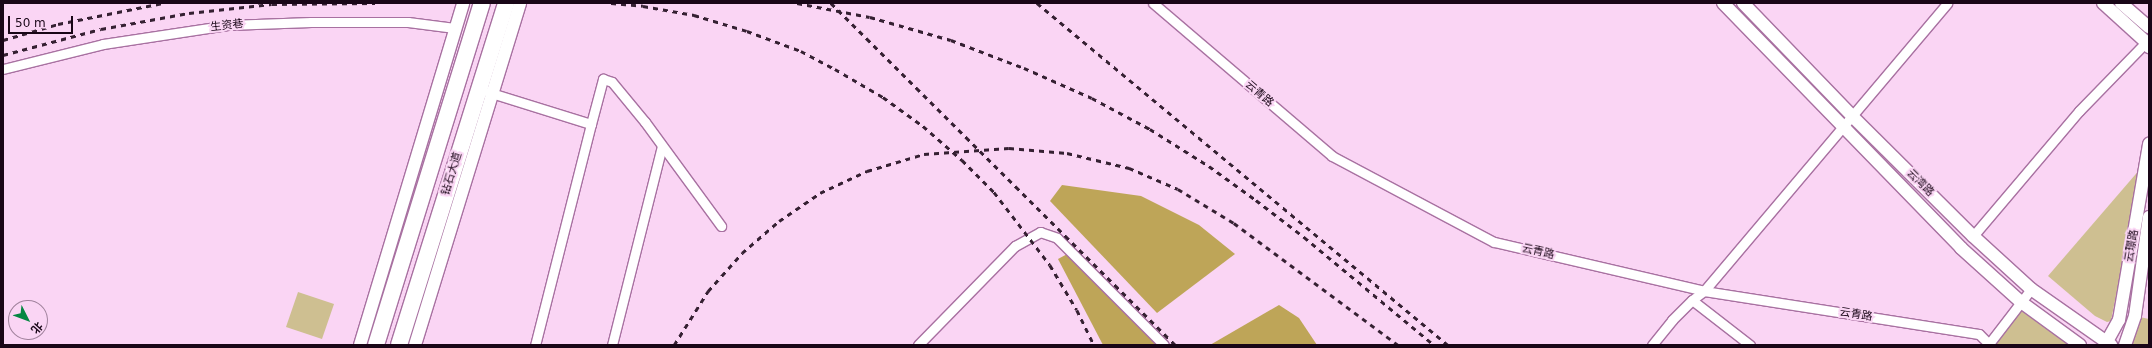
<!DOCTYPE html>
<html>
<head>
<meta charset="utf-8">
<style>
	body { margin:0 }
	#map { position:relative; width:2152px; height:348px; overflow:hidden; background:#fad5f4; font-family:"DejaVu Sans","Noto Sans SC",sans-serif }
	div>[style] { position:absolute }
	.green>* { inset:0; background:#cebf91 }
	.forest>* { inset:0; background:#bea558 }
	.roads { filter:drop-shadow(1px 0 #a871a1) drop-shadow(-1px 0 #a871a1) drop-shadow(0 1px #a871a1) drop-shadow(0 -1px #a871a1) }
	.street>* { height:9px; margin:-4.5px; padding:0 4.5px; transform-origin:4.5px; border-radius:4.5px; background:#fff }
	.secondary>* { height:12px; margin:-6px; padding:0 6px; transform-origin:6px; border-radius:6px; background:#fff }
	.highway>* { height:16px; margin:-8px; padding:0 8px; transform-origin:8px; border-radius:8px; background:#fff }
	.rail>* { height:2.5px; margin-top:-1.25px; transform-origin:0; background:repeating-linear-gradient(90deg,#352032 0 5px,transparent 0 10px) }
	span { translate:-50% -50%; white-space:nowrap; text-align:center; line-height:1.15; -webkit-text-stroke:4px #fad5f4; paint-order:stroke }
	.street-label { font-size:11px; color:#190617 }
	.frame { position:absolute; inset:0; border:4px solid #190617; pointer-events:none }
	.north { position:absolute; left:8px; top:300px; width:40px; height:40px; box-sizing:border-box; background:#fad5f4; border:1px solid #a0829c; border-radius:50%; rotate:132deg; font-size:11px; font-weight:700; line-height:16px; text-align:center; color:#190617 }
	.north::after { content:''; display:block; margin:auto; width:14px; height:18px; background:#048742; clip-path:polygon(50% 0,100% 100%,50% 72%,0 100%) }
	.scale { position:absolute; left:8px; top:16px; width:65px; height:18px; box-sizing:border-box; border:2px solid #190617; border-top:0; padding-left:5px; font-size:12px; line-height:14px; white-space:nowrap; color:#190617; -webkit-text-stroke:3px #fad5f4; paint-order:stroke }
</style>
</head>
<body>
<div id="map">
	<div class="green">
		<div style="clip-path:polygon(2141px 168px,2111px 321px,2107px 322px,2095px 316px,2048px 276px)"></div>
		<div style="clip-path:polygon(298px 292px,334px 304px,322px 339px,286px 327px)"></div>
		<div style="clip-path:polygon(2021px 307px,2069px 345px,1995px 345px,1993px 343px)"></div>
		<div style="clip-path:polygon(2135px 316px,2149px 319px,2149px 345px,2125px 345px)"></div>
	</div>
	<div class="forest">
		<div style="clip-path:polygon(1062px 185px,1141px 196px,1199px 225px,1235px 254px,1157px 313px,1050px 201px)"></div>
		<div style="clip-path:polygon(1071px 252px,1160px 345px,1103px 345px,1058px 259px)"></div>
		<div style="clip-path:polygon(1279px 305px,1299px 318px,1317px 345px,1210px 345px)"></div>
	</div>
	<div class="roads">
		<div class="street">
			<div style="left:1153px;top:3px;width:235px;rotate:40.5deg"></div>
			<div style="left:1332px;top:156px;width:183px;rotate:28deg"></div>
			<div style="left:1494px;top:242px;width:216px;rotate:13.1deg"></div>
			<div style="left:1704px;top:291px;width:278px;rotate:8.9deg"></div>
			<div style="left:1979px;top:334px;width:16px;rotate:45deg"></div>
			<div style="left:3px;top:69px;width:103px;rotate:-14deg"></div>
			<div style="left:103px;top:44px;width:126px;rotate:-8.6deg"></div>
			<div style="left:228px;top:25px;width:83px;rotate:-2.1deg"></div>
			<div style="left:311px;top:22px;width:97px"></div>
			<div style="left:408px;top:22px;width:47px;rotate:7.3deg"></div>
			<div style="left:488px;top:92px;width:108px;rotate:17.3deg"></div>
			<div style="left:591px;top:124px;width:228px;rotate:104.2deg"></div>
			<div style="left:591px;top:124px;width:47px;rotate:-75.1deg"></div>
			<div style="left:603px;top:79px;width:9px;rotate:18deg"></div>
			<div style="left:612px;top:82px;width:52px;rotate:50.5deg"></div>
			<div style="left:645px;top:122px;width:129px;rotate:53.8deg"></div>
			<div style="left:1973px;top:236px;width:164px;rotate:-49.7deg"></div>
			<div style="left:2079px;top:111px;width:100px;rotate:-45.8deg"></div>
			<div style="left:612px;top:345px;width:205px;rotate:-75.9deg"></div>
			<div style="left:918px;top:345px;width:139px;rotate:-45.6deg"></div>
			<div style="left:1015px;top:246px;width:29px;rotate:-29deg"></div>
			<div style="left:1040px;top:232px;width:18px;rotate:19deg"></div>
			<div style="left:1057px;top:238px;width:151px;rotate:45deg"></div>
			<div style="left:1652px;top:345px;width:32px;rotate:-51deg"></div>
			<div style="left:1672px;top:320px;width:28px;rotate:-45deg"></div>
			<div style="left:1750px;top:345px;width:73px;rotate:-142.2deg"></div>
			<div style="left:1692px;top:300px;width:15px;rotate:-37deg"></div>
			<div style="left:1704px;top:291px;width:377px;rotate:-49.8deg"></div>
			<div style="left:1988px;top:345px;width:71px;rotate:-52.5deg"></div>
		</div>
		<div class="secondary">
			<div style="left:1723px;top:3px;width:342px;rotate:45.8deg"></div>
			<div style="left:1961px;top:248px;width:81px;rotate:42deg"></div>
			<div style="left:2021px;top:302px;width:73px;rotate:36.1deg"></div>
			<div style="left:1743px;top:3px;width:157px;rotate:46deg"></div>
			<div style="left:1852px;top:116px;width:170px;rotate:44.8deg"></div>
			<div style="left:1973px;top:236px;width:79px;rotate:42.4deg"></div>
			<div style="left:2031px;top:289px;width:98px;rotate:35deg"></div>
			<div style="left:2103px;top:3px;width:58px;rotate:42.2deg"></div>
			<div style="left:2146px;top:42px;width:6px;rotate:59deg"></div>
			<div style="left:2121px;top:3px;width:37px;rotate:41deg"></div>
			<div style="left:360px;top:345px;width:357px;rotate:-73.2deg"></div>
			<div style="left:415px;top:345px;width:358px;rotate:-72.9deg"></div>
			<div style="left:2105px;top:345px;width:29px;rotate:-61deg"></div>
			<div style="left:2119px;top:320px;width:179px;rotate:-80.3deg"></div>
			<div style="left:2125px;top:345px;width:31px;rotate:-71deg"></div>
			<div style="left:2135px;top:316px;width:100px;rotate:-82deg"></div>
		</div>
		<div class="highway">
			<div style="left:376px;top:345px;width:358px;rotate:-72.8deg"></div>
			<div style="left:399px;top:345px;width:358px;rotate:-72.6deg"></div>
		</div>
	</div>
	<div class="rail">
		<div style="left:611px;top:3px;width:32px;rotate:5deg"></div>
		<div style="left:643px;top:6px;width:52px;rotate:10deg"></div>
		<div style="left:694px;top:15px;width:55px;rotate:16.8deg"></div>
		<div style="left:747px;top:31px;width:58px;rotate:20.3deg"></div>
		<div style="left:801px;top:51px;width:38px;rotate:28deg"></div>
		<div style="left:835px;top:69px;width:56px;rotate:30.3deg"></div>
		<div style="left:883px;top:97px;width:49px;rotate:35.9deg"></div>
		<div style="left:923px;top:126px;width:52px;rotate:41.1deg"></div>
		<div style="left:962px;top:160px;width:45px;rotate:45deg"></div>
		<div style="left:994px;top:192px;width:92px;rotate:52.5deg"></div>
		<div style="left:1050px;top:265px;width:52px;rotate:59deg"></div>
		<div style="left:1077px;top:310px;width:39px;rotate:64deg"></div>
		<div style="left:797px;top:3px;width:74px;rotate:10.9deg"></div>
		<div style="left:870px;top:17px;width:84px;rotate:15.9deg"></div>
		<div style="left:951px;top:40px;width:78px;rotate:21deg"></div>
		<div style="left:1024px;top:68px;width:74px;rotate:23.8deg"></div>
		<div style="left:1092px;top:98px;width:66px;rotate:28.1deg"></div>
		<div style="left:1150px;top:129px;width:70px;rotate:32.1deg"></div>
		<div style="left:1209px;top:166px;width:58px;rotate:35.9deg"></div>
		<div style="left:1256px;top:200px;width:61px;rotate:37.6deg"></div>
		<div style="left:1304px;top:237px;width:169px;rotate:39.7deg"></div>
		<div style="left:831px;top:3px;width:485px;rotate:44.8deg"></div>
		<div style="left:1037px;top:3px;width:535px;rotate:39.76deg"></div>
		<div style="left:3px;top:40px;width:57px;rotate:-16.2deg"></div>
		<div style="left:58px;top:24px;width:107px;rotate:-11.3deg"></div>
		<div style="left:3px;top:55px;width:101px;rotate:-14.9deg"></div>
		<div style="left:101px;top:29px;width:89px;rotate:-10.3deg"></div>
		<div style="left:189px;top:13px;width:83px;rotate:-6.2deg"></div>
		<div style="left:272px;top:4px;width:103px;rotate:-0.6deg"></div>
		<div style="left:674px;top:345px;width:64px;rotate:-57.8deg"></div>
		<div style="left:708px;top:291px;width:51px;rotate:-48.2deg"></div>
		<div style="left:742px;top:253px;width:49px;rotate:-40.9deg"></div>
		<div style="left:779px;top:221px;width:50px;rotate:-34.3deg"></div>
		<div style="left:820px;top:193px;width:52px;rotate:-25.1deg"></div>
		<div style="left:867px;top:171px;width:59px;rotate:-16.6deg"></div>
		<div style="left:924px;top:154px;width:85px;rotate:-4deg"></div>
		<div style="left:1009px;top:148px;width:58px;rotate:4.9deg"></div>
		<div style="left:1067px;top:153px;width:64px;rotate:13.6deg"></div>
		<div style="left:1129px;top:168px;width:53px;rotate:23.2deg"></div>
		<div style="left:1178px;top:189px;width:66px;rotate:31.3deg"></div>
		<div style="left:1234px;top:223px;width:204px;rotate:36.6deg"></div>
	</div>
	<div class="street-label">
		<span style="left:227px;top:26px;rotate:-6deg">生资巷</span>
		<span style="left:1259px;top:94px;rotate:41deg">云青路</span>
		<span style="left:452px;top:174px;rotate:-73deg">钻石大道</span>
		<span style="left:1920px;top:183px;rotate:45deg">云湾路</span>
		<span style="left:2132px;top:246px;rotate:-80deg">云璟路</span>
		<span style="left:1538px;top:252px;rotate:13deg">云青路</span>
		<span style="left:1856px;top:315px;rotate:9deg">云青路</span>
	</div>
	<div class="frame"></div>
	<div class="north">北</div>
	<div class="scale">50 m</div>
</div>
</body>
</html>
